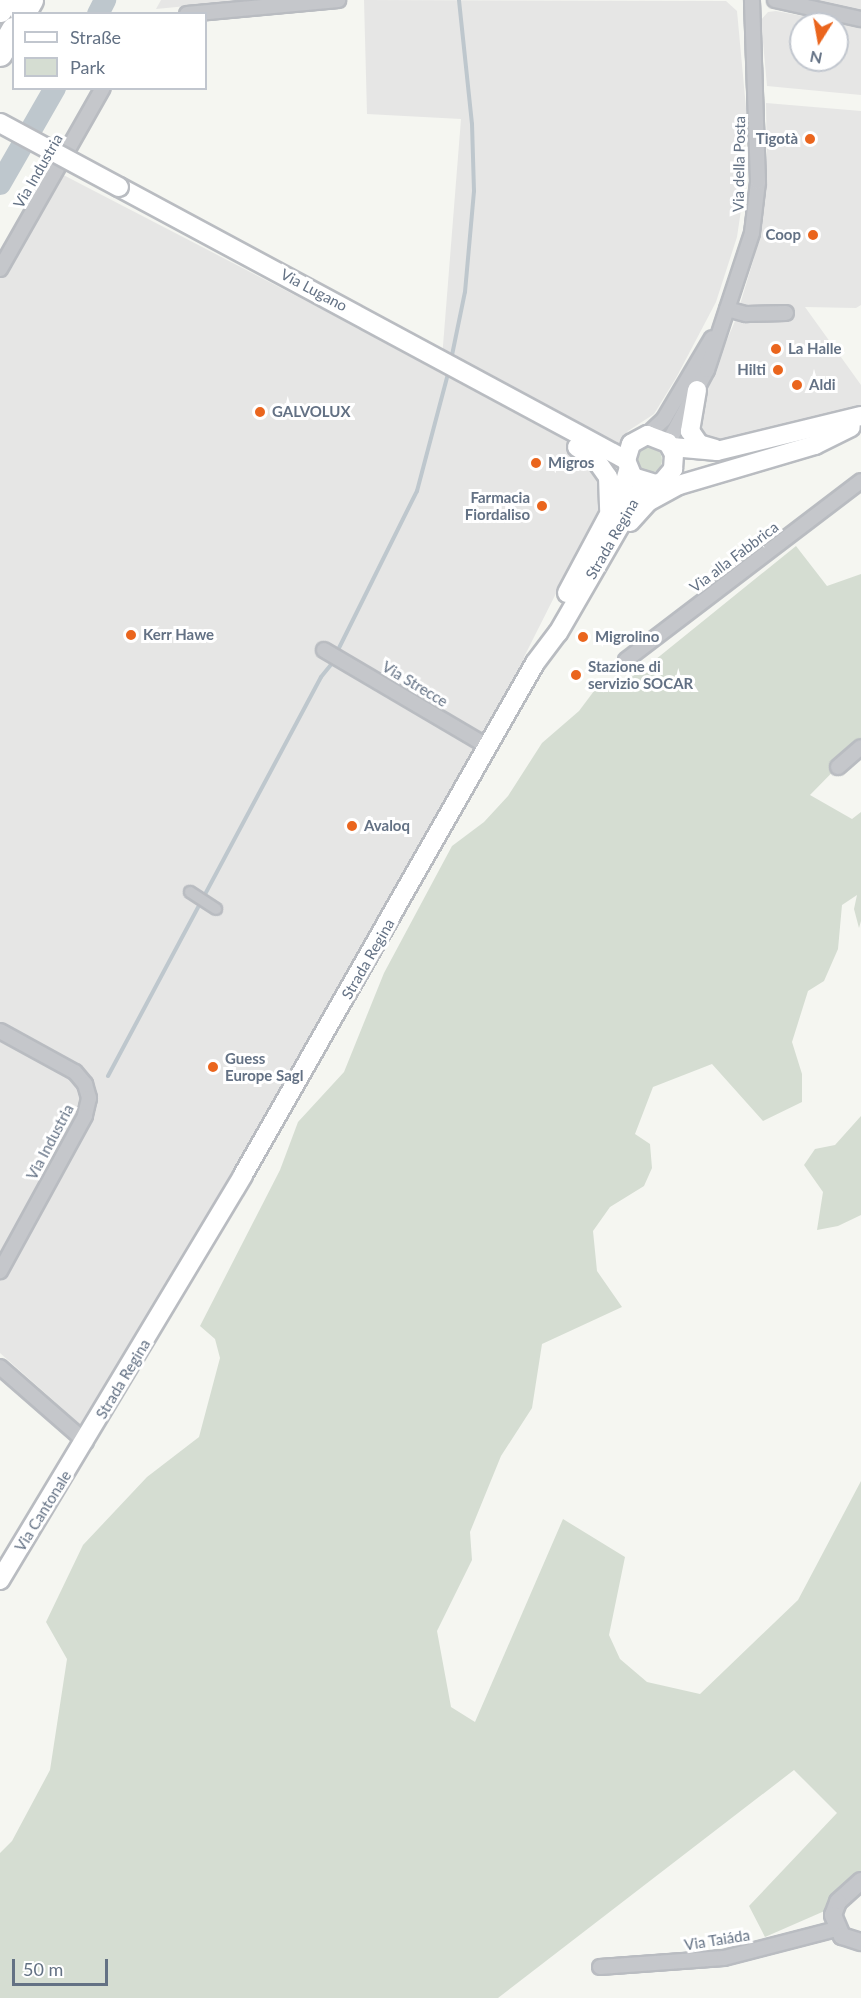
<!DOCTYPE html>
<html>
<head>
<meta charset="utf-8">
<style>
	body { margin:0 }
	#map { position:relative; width:861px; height:1998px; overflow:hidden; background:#f5f6f1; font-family:Lato,sans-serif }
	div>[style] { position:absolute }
	.built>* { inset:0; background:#e6e6e5 }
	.green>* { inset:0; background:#d5ddd2 }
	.round { border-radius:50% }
	.stream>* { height:4px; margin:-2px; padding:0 2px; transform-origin:2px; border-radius:2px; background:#bec7cd }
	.river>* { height:22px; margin:-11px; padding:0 11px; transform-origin:11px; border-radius:11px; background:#bec7cd }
	.roads { filter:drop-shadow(2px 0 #b9bcc1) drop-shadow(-2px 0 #b9bcc1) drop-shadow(0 2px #b9bcc1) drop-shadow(0 -2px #b9bcc1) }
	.pedestrian>* { height:10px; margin:-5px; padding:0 5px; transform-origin:5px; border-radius:5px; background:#c5c7cb }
	.minor>* { height:14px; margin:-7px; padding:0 7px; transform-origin:7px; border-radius:7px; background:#c5c7cb }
	.tertiary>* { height:16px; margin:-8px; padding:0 8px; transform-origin:8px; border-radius:8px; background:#c5c7cb }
	.secondary>* { height:18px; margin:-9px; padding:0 9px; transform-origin:9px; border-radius:9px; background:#fff }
	.motorway>* { height:24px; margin:-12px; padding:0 12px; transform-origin:12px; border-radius:12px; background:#fff }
	.bridges { filter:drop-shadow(2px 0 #b9bcc1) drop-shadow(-2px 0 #b9bcc1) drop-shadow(0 2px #b9bcc1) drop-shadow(0 -2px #b9bcc1) }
	.secondary-bridge>* { height:18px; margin:-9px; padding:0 9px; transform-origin:9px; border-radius:9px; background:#fff }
	.dots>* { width:16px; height:16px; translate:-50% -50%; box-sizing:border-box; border:3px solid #fff; border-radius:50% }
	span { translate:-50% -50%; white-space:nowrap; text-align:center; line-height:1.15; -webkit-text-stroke:6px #fff; paint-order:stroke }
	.poi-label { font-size:15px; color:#637184; font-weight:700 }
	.right { translate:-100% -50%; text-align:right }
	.left { translate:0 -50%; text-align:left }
	.street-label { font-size:15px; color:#637184 }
	.legend { position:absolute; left:12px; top:12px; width:195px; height:78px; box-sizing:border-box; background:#fff; border:2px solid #c1c6ce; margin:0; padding:8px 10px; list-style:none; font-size:18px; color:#637184 }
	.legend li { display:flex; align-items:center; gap:12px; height:30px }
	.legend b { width:30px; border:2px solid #c1c6ce }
	.north { position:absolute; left:789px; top:12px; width:60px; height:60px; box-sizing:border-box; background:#fff; border:2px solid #c1c6ce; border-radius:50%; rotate:191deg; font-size:16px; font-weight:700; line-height:24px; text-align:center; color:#637184 }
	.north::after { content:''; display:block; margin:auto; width:21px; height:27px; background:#ea651d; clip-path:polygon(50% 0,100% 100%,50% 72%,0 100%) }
	.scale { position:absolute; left:12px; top:1959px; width:96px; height:27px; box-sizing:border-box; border:3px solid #637184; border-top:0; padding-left:8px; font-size:18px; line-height:21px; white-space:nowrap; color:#637184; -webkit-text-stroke:4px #fff; paint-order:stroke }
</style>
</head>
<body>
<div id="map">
	<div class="built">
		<div style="clip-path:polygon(161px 0,248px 0,156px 9px)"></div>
		<div style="clip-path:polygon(364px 0,726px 1px,737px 11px,746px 108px,745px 183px,737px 237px,716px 302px,676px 378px,654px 414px,628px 431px,600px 479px,599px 508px,524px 657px,535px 663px,243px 1175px,81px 1425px,0 1353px,0 251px,48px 167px,441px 371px,461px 119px,367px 114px)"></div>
		<div style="clip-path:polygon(798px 0,861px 0,861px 12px)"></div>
		<div style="clip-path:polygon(evenodd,776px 11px,861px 27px,861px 95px,767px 86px,761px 20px,768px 12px,776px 11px,801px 24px,837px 24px,837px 60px,801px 60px,801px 24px)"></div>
		<div style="clip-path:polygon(766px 103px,861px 111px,861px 305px,856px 308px,805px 307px,861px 385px,861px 408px,719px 442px,699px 437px,695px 415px,735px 321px,754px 258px,767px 174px)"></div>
	</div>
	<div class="green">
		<div class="round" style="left:636px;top:447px;width:26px;height:26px"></div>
		<div style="clip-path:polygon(796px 546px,827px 586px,861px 574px,861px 743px,810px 795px,852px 819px,861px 812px,861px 921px,859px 928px,854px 909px,857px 895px,842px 905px,838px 949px,824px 981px,808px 991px,792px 1042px,802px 1074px,802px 1102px,763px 1121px,712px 1064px,653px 1087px,635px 1134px,650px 1144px,652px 1168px,644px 1186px,610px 1207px,593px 1231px,597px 1271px,622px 1307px,542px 1344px,532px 1408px,501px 1456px,470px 1532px,472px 1560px,437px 1631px,451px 1707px,475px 1722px,563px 1519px,625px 1557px,609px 1635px,620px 1659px,647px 1682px,700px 1694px,798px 1600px,861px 1481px,861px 1881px,836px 1906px,765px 1937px,749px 1906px,837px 1813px,794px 1770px,498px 1998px,0 1998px,0 1853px,12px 1841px,50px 1770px,67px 1659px,46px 1622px,83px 1545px,147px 1477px,199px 1437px,220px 1358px,215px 1339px,200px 1326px,280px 1170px,298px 1122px,344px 1072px,384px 973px,452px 846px,484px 822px,508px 796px,542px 743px,579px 711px,594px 691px,624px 682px,645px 668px)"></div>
		<div style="clip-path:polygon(861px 1116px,861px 1215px,838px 1226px,817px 1230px,823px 1192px,804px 1165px,815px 1149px,835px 1145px)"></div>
	</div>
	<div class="stream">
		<div style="left:451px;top:360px;width:69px;rotate:-78.4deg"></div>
		<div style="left:465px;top:292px;width:101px;rotate:-84.9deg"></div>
		<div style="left:474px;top:191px;width:67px;rotate:-91.7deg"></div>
		<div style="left:472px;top:124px;width:125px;rotate:-96deg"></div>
		<div style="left:337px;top:652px;width:180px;rotate:-63.6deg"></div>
		<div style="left:417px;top:491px;width:125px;rotate:-75.2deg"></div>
		<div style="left:108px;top:1076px;width:452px;rotate:-61.9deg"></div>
		<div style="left:321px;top:677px;width:19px;rotate:-51deg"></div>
	</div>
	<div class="river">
		<div style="left:98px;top:14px;width:16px;rotate:-63deg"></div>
		<div style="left:0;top:184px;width:111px;rotate:-60.2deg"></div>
	</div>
	<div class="roads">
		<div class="pedestrian">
			<div style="left:190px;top:892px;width:31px;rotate:33deg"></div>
		</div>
		<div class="minor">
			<div style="left:775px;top:0;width:88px;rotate:12.5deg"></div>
			<div style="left:187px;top:14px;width:152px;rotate:-5.3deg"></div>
			<div style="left:0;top:269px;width:208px;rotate:-60.4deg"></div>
			<div style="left:727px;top:309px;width:20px;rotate:15deg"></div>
			<div style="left:746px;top:314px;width:40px;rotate:-1.4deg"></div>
			<div style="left:647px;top:435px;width:23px;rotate:-43deg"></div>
			<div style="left:664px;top:419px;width:94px;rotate:-59.3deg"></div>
			<div style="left:668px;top:443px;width:83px;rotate:-61.9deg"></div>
			<div style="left:707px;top:370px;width:144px;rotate:-71.8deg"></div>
			<div style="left:752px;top:233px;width:51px;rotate:-83.3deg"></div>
			<div style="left:758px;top:182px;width:182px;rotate:-91.9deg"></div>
			<div style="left:324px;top:650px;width:191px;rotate:30.5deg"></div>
			<div style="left:626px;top:660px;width:295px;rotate:-37.3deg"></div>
			<div style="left:838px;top:767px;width:30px;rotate:-41deg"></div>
			<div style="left:0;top:1031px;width:85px;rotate:28.7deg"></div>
			<div style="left:75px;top:1072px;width:16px;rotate:50deg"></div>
			<div style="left:85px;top:1084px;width:15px;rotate:74deg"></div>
			<div style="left:89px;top:1098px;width:18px;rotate:103deg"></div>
			<div style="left:85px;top:1116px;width:177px;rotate:118.7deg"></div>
			<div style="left:0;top:1367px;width:114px;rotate:41.1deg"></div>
			<div style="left:600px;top:1967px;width:124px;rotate:-4.2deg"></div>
			<div style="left:724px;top:1958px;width:116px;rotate:-14.5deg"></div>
		</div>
		<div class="tertiary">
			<div style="left:861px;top:1881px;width:31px;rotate:138deg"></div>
			<div style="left:838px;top:1902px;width:14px;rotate:111deg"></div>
			<div style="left:833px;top:1915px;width:23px;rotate:67deg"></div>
			<div style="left:842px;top:1936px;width:20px;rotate:18deg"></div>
		</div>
		<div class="secondary">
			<div style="left:119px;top:187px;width:576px;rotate:28.3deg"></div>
			<div style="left:697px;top:390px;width:42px;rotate:99.7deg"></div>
			<div style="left:690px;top:431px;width:16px;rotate:55deg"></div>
			<div style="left:699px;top:444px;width:17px;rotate:17deg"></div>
			<div style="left:577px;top:447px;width:23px;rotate:34deg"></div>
			<div style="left:596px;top:460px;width:21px;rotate:55deg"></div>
			<div style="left:608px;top:477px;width:33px;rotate:88deg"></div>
			<div style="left:672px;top:447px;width:45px;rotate:5.1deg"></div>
			<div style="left:717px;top:451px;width:148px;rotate:-13.7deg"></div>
			<div style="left:630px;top:522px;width:27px;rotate:-48deg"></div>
			<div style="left:648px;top:502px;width:35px;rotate:-29deg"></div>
			<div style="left:679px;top:485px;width:142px;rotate:-16.4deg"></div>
			<div style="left:815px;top:445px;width:40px;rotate:-26.6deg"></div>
			<div style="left:567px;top:593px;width:119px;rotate:-61.9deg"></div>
			<div style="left:623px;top:488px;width:18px;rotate:-74deg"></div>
			<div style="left:0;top:1580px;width:472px;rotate:-59deg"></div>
			<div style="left:243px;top:1175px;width:589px;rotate:-60.3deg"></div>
			<div style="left:535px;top:663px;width:38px;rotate:-53deg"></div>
			<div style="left:558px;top:633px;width:164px;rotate:-60deg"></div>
			<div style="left:640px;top:491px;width:25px;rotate:-23deg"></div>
			<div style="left:663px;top:481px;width:16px;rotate:-50deg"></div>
			<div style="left:673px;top:469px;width:15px;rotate:-86deg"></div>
			<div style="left:674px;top:454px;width:13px;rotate:-119deg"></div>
			<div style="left:668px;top:443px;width:22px;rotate:-159deg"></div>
			<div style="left:647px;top:435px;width:18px;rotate:151deg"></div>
			<div style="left:631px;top:444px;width:17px;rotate:107deg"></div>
			<div style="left:626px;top:460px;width:18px;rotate:68deg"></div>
			<div style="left:633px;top:477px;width:24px;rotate:17deg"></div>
		</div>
		<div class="motorway">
			<div style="left:0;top:10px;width:12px;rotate:-59deg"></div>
			<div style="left:23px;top:14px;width:16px;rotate:-60deg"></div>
			<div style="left:0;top:54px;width:28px;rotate:-60deg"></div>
		</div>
	</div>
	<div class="bridges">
		<div class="secondary-bridge">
			<div style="left:0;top:123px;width:135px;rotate:28.3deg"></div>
		</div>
	</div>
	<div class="dots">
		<div style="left:810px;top:139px;background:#ea651d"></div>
		<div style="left:813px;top:235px;background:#ea651d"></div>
		<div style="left:776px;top:349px;background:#ea651d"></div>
		<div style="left:778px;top:370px;background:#ea651d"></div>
		<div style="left:797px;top:385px;background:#ea651d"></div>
		<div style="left:260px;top:412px;background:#ea651d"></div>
		<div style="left:536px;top:463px;background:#ea651d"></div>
		<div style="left:542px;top:506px;background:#ea651d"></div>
		<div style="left:131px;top:635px;background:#ea651d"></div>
		<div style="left:583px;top:637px;background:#ea651d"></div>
		<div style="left:576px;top:675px;background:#ea651d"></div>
		<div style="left:352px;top:826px;background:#ea651d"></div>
		<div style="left:213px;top:1067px;background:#ea651d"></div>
	</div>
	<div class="poi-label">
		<span class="right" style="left:798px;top:139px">Tigotà</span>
		<span class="right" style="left:801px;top:235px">Coop</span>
		<span class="left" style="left:788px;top:349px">La Halle</span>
		<span class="right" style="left:766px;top:370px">Hilti</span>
		<span class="left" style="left:809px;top:385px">Aldi</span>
		<span class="left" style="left:272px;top:412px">GALVOLUX</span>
		<span class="left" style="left:548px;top:463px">Migros</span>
		<span class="right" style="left:530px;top:506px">Farmacia<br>Fiordaliso</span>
		<span class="left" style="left:143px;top:635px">Kerr Hawe</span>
		<span class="left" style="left:595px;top:637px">Migrolino</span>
		<span class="left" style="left:588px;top:675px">Stazione di<br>servizio SOCAR</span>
		<span class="left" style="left:364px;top:826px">Avaloq</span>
		<span class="left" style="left:225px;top:1067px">Guess<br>Europe Sagl</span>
	</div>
	<div class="street-label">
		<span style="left:739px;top:164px;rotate:-89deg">Via della Posta</span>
		<span style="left:38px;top:171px;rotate:-60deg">Via Industria</span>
		<span style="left:314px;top:290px;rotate:28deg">Via Lugano</span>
		<span style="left:612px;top:539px;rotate:-60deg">Strada Regina</span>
		<span style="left:734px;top:557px;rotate:-37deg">Via alla Fabbrica</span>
		<span style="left:415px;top:684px;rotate:31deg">Via Strecce</span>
		<span style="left:368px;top:959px;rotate:-60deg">Strada Regina</span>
		<span style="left:50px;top:1142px;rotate:-62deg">Via Industria</span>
		<span style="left:123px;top:1379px;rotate:-59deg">Strada Regina</span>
		<span style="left:43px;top:1511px;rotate:-58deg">Via Cantonale</span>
		<span style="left:717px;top:1940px;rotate:-9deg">Via Taiáda</span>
	</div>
	<ul class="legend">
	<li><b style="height:8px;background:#fff"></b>Straße</li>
	<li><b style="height:16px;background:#d5ddd2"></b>Park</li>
	</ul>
	<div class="north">N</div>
	<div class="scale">50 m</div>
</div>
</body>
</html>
